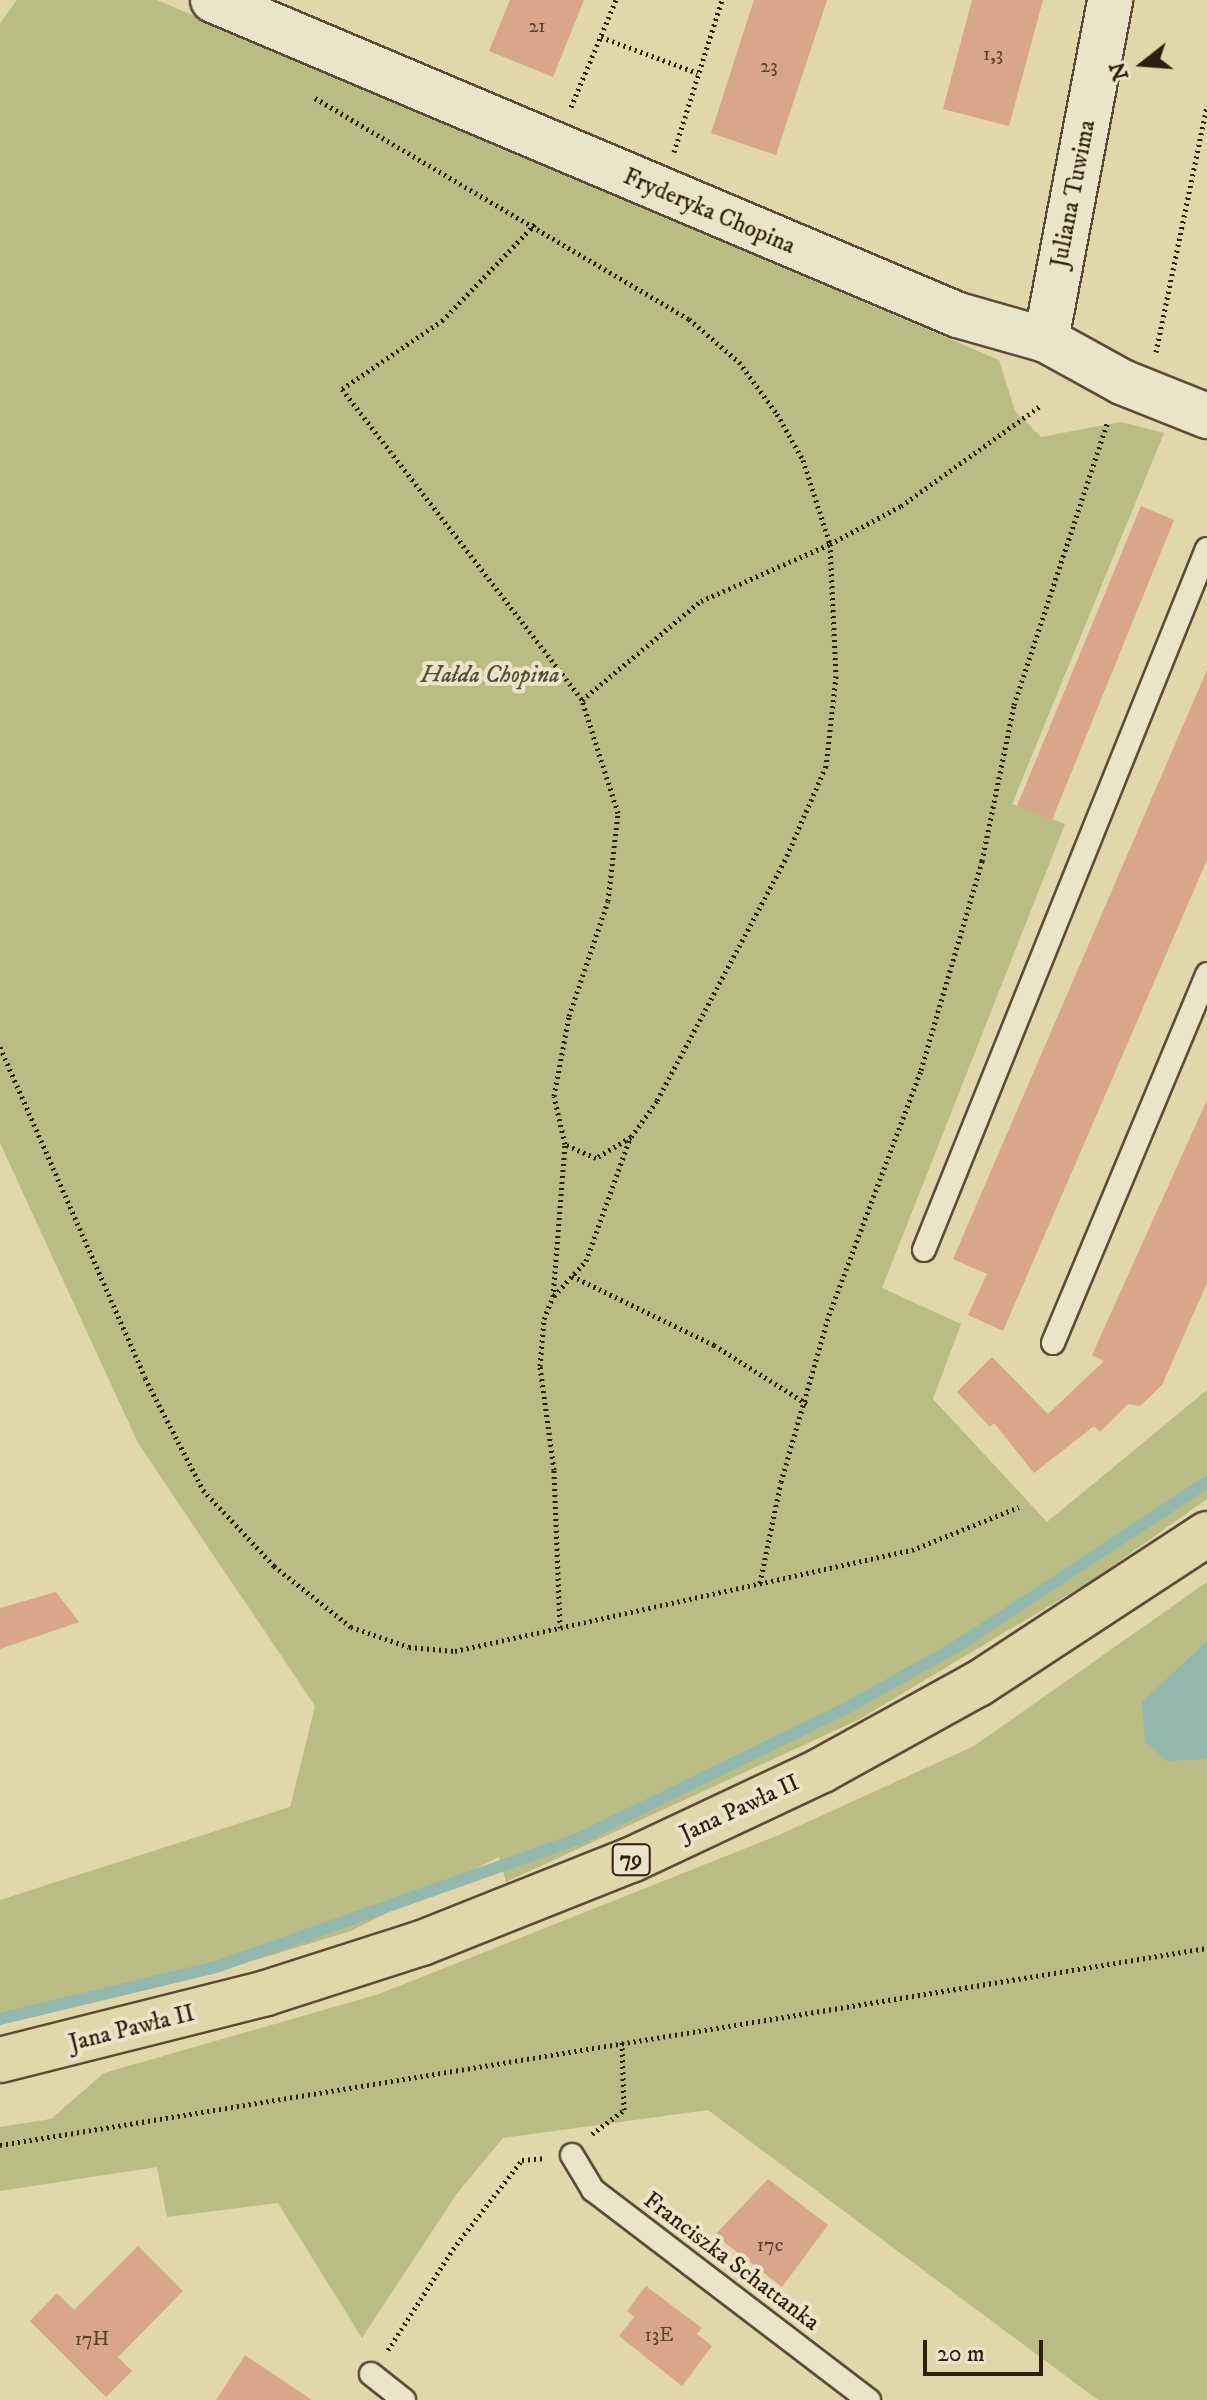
<!DOCTYPE html>
<html>
<head>
<meta charset="utf-8">
<style>
	body { margin:0 }
	#map { position:relative; width:1207px; height:2400px; overflow:hidden; background:#e2d6ab; font-family:"IM FELL DW Pica",serif }
	div>[style] { position:absolute }
	.green>* { inset:0; background:#b9bc84 }
	.water>* { inset:0; background:#95b8ae }
	.stream>* { height:12px; margin:-6px; padding:0 6px; transform-origin:6px; border-radius:6px; background:#95b8ae }
	.building>* { inset:0; background:#d8a68a }
	.path>* { height:5px; margin-top:-2.5px; transform-origin:0; background:repeating-linear-gradient(90deg,#301e10 0 2px,transparent 0 6px) }
	.roads { filter:drop-shadow(2px 0 #5c4c37) drop-shadow(-2px 0 #5c4c37) drop-shadow(0 2px #5c4c37) drop-shadow(0 -2px #5c4c37) }
	.lane>* { height:22px; margin:-11px; padding:0 11px; transform-origin:11px; border-radius:11px; background:#ece4c8 }
	.street>* { height:44px; margin:-22px; padding:0 22px; transform-origin:22px; border-radius:22px; background:#ece4c8 }
	.primary>* { height:44px; margin:-22px; padding:0 22px; transform-origin:22px; border-radius:22px; background:#e2d6ab }
	span { translate:-50% -50%; white-space:nowrap; text-align:center; line-height:1.15; -webkit-text-stroke:8px #ece4c8; paint-order:stroke }
	.number-label { font-size:20px; color:#5a402e }
	.number-label span { -webkit-text-stroke-width:0 }
	.shield-label span { padding:2px 6px; background:#ece4c8; border:2px solid; border-radius:6px; -webkit-text-stroke-width:0 }
	.shield-label { font-size:22px; color:#301e10; font-weight:700 }
	.street-label { font-size:24px; color:#301e10 }
	.park-label { font-size:24px; color:#594d33; font-style:italic }
	.north { position:absolute; left:1103px; top:24px; width:80px; height:80px; -webkit-text-stroke:6px #ece4c8; paint-order:stroke; rotate:253deg; font-size:22px; font-weight:700; line-height:32px; text-align:center; color:#301e10 }
	.north::after { content:''; display:block; margin:auto; width:28px; height:36px; background:#301e10; clip-path:polygon(50% 0,100% 100%,50% 72%,0 100%) }
	.scale { position:absolute; left:923px; top:2340px; width:120px; height:36px; box-sizing:border-box; border:4px solid #301e10; border-top:0; padding-left:10px; font-size:24px; line-height:28px; white-space:nowrap; color:#301e10; -webkit-text-stroke:6px #ece4c8; paint-order:stroke }
</style>
</head>
<body>
<div id="map">
	<div class="green">
		<div style="clip-path:polygon(17px 0,157px 0,999px 360px,1015px 411px,1041px 437px,1121px 422px,1164px 433px,1012px 804px,1065px 824px,882px 1288px,961px 1324px,933px 1399px,1047px 1522px,1207px 1390px,1207px 1499px,1091px 1581px,858px 1720px,506px 1882px,499px 1857px,351px 1931px,219px 1971px,0 2022px,0 1900px,290px 1807px,315px 1706px,138px 1443px,0 1143px,0 23px)"></div>
		<div style="clip-path:polygon(1207px 1582px,1207px 2400px,1098px 2400px,708px 2110px,503px 2138px,455px 2196px,362px 2338px,278px 2203px,167px 2217px,157px 2167px,0 2191px,0 2127px,51px 2119px,104px 2073px,379px 1994px,779px 1835px,974px 1746px)"></div>
	</div>
	<div class="water">
		<div style="clip-path:polygon(1207px 1641px,1207px 1759px,1167px 1761px,1145px 1742px,1142px 1702px)"></div>
	</div>
	<div class="stream">
		<div style="left:0;top:2019px;width:222px;rotate:-13.5deg"></div>
		<div style="left:216px;top:1967px;width:384px;rotate:-19.5deg"></div>
		<div style="left:578px;top:1839px;width:297px;rotate:-26deg"></div>
		<div style="left:845px;top:1709px;width:131px;rotate:-29.3deg"></div>
		<div style="left:959px;top:1645px;width:297px;rotate:-33.3deg"></div>
	</div>
	<div class="building">
		<div style="clip-path:polygon(510px 0,584px 0,553px 77px,489px 51px)"></div>
		<div style="clip-path:polygon(754px 0,827px 0,776px 155px,711px 133px)"></div>
		<div style="clip-path:polygon(972px 0,1043px 0,1009px 126px,943px 109px)"></div>
		<div style="clip-path:polygon(1141px 506px,1174px 520px,1052px 820px,1017px 806px)"></div>
		<div style="clip-path:polygon(1207px 670px,1207px 860px,1003px 1331px,968px 1315px,987px 1274px,953px 1259px)"></div>
		<div style="clip-path:polygon(1207px 1100px,1207px 1283px,1162px 1385px,1140px 1406px,1128px 1404px,1100px 1432px,1094px 1426px,1034px 1473px,994px 1423px,990px 1427px,957px 1392px,992px 1357px,1048px 1414px,1104px 1361px,1092px 1355px)"></div>
		<div style="clip-path:polygon(56px 1592px,79px 1622px,0 1649px,0 1608px)"></div>
		<div style="clip-path:polygon(768px 2179px,828px 2225px,782px 2287px,715px 2235px)"></div>
		<div style="clip-path:polygon(138px 2246px,183px 2291px,118px 2357px,132px 2371px,106px 2397px,30px 2321px,57px 2293px,74px 2310px)"></div>
		<div style="clip-path:polygon(646px 2286px,702px 2328px,697px 2334px,712px 2346px,682px 2386px,619px 2336px,634px 2317px,627px 2311px)"></div>
		<div style="clip-path:polygon(245px 2355px,312px 2400px,216px 2400px)"></div>
	</div>
	<div class="path">
		<div style="left:601px;top:37px;width:103px;rotate:20.4deg"></div>
		<div style="left:315px;top:98px;width:434px;rotate:30.6deg"></div>
		<div style="left:689px;top:319px;width:66px;rotate:40.7deg"></div>
		<div style="left:739px;top:362px;width:64px;rotate:53.8deg"></div>
		<div style="left:777px;top:414px;width:53px;rotate:60.5deg"></div>
		<div style="left:803px;top:460px;width:88px;rotate:72.2deg"></div>
		<div style="left:830px;top:544px;width:132px;rotate:87.4deg"></div>
		<div style="left:836px;top:676px;width:91px;rotate:96.3deg"></div>
		<div style="left:826px;top:766px;width:103px;rotate:113.6deg"></div>
		<div style="left:785px;top:860px;width:273px;rotate:118deg"></div>
		<div style="left:657px;top:1101px;width:44px;rotate:125.8deg"></div>
		<div style="left:631px;top:1137px;width:41px;rotate:149deg"></div>
		<div style="left:596px;top:1158px;width:34px;rotate:-156deg"></div>
		<div style="left:565px;top:1144px;width:49px;rotate:-102.9deg"></div>
		<div style="left:554px;top:1096px;width:81px;rotate:-79.4deg"></div>
		<div style="left:569px;top:1016px;width:121px;rotate:-71.3deg"></div>
		<div style="left:608px;top:901px;width:89px;rotate:-83.5deg"></div>
		<div style="left:618px;top:813px;width:119px;rotate:-107.7deg"></div>
		<div style="left:582px;top:700px;width:155px;rotate:-39.8deg"></div>
		<div style="left:701px;top:601px;width:141px;rotate:-23.8deg"></div>
		<div style="left:830px;top:544px;width:81px;rotate:-28.2deg"></div>
		<div style="left:901px;top:506px;width:171px;rotate:-35.7deg"></div>
		<div style="left:571px;top:107px;width:116px;rotate:-67.2deg"></div>
		<div style="left:674px;top:152px;width:159px;rotate:-72.5deg"></div>
		<div style="left:535px;top:224px;width:133px;rotate:133.8deg"></div>
		<div style="left:443px;top:320px;width:122px;rotate:145.7deg"></div>
		<div style="left:342px;top:389px;width:393px;rotate:52.3deg"></div>
		<div style="left:1156px;top:352px;width:252px;rotate:-78.3deg"></div>
		<div style="left:0;top:1047px;width:361px;rotate:66.3deg"></div>
		<div style="left:145px;top:1378px;width:126px;rotate:62.6deg"></div>
		<div style="left:203px;top:1490px;width:104px;rotate:46.9deg"></div>
		<div style="left:274px;top:1566px;width:98px;rotate:38.4deg"></div>
		<div style="left:351px;top:1627px;width:61px;rotate:19deg"></div>
		<div style="left:409px;top:1647px;width:46px;rotate:5deg"></div>
		<div style="left:455px;top:1651px;width:468px;rotate:-12.5deg"></div>
		<div style="left:912px;top:1550px;width:115px;rotate:-21.9deg"></div>
		<div style="left:572px;top:1276px;width:158px;rotate:25.9deg"></div>
		<div style="left:714px;top:1345px;width:110px;rotate:32.4deg"></div>
		<div style="left:554px;top:1296px;width:47px;rotate:-47.6deg"></div>
		<div style="left:586px;top:1261px;width:131px;rotate:-70.3deg"></div>
		<div style="left:760px;top:1583px;width:103px;rotate:-78.3deg"></div>
		<div style="left:781px;top:1482px;width:174px;rotate:-74deg"></div>
		<div style="left:829px;top:1315px;width:262px;rotate:-69.4deg"></div>
		<div style="left:921px;top:1070px;width:218px;rotate:-73.7deg"></div>
		<div style="left:982px;top:861px;width:159px;rotate:-78.4deg"></div>
		<div style="left:1014px;top:705px;width:299px;rotate:-71.7deg"></div>
		<div style="left:560px;top:1628px;width:158px;rotate:-92.2deg"></div>
		<div style="left:554px;top:1470px;width:105px;rotate:-97.7deg"></div>
		<div style="left:540px;top:1366px;width:47px;rotate:-85.1deg"></div>
		<div style="left:544px;top:1319px;width:24px;rotate:-68deg"></div>
		<div style="left:553px;top:1297px;width:153px;rotate:-85.5deg"></div>
		<div style="left:592px;top:2134px;width:40px;rotate:-37deg"></div>
		<div style="left:624px;top:2110px;width:68px;rotate:-91.7deg"></div>
		<div style="left:0;top:2145px;width:1223px;rotate:-9.27deg"></div>
		<div style="left:388px;top:2350px;width:120px;rotate:-57.2deg"></div>
		<div style="left:453px;top:2249px;width:113px;rotate:-52.2deg"></div>
		<div style="left:522px;top:2160px;width:21px;rotate:-5deg"></div>
	</div>
	<div class="roads">
		<div class="lane">
			<div style="left:924px;top:1250px;width:756px;rotate:-68.02deg"></div>
			<div style="left:1053px;top:1343px;width:400px;rotate:-67.3deg"></div>
			<div style="left:572px;top:2155px;width:41px;rotate:59deg"></div>
			<div style="left:593px;top:2190px;width:347px;rotate:37.3deg"></div>
			<div style="left:371px;top:2374px;width:42px;rotate:38.2deg"></div>
		</div>
		<div class="street">
			<div style="left:213px;top:0;width:809px;rotate:22.92deg"></div>
			<div style="left:958px;top:315px;width:91px;rotate:15.9deg"></div>
			<div style="left:1046px;top:340px;width:87px;rotate:28.9deg"></div>
			<div style="left:1122px;top:382px;width:92px;rotate:21.8deg"></div>
			<div style="left:1046px;top:340px;width:346px;rotate:-79.3deg"></div>
		</div>
		<div class="primary">
			<div style="left:0;top:2060px;width:274px;rotate:-14.1deg"></div>
			<div style="left:266px;top:1993px;width:164px;rotate:-17.8deg"></div>
			<div style="left:422px;top:1943px;width:225px;rotate:-21.7deg"></div>
			<div style="left:631px;top:1860px;width:211px;rotate:-25.2deg"></div>
			<div style="left:822px;top:1770px;width:178px;rotate:-28.9deg"></div>
			<div style="left:978px;top:1684px;width:274px;rotate:-33.2deg"></div>
		</div>
	</div>
	<div class="number-label">
		<span style="left:537px;top:26px">21</span>
		<span style="left:993px;top:54px">1,3</span>
		<span style="left:769px;top:66px">23</span>
		<span style="left:770px;top:2245px">17c</span>
		<span style="left:659px;top:2335px">13E</span>
		<span style="left:92px;top:2339px">17H</span>
	</div>
	<div class="shield-label">
		<span style="left:631px;top:1860px">79</span>
	</div>
	<div class="street-label">
		<span style="left:1074px;top:194px;rotate:-79deg">Juliana Tuwima</span>
		<span style="left:709px;top:212px;rotate:23deg">Fryderyka Chopina</span>
		<span style="left:740px;top:1809px;rotate:-25deg">Jana Pawła II</span>
		<span style="left:132px;top:2029px;rotate:-14deg">Jana Pawła II</span>
		<span style="left:731px;top:2262px;rotate:37deg">Franciszka Schattanka</span>
	</div>
	<div class="park-label">
		<span style="left:490px;top:676px">Hałda Chopina</span>
	</div>
	<div class="north">N</div>
	<div class="scale">20 m</div>
</div>
</body>
</html>
